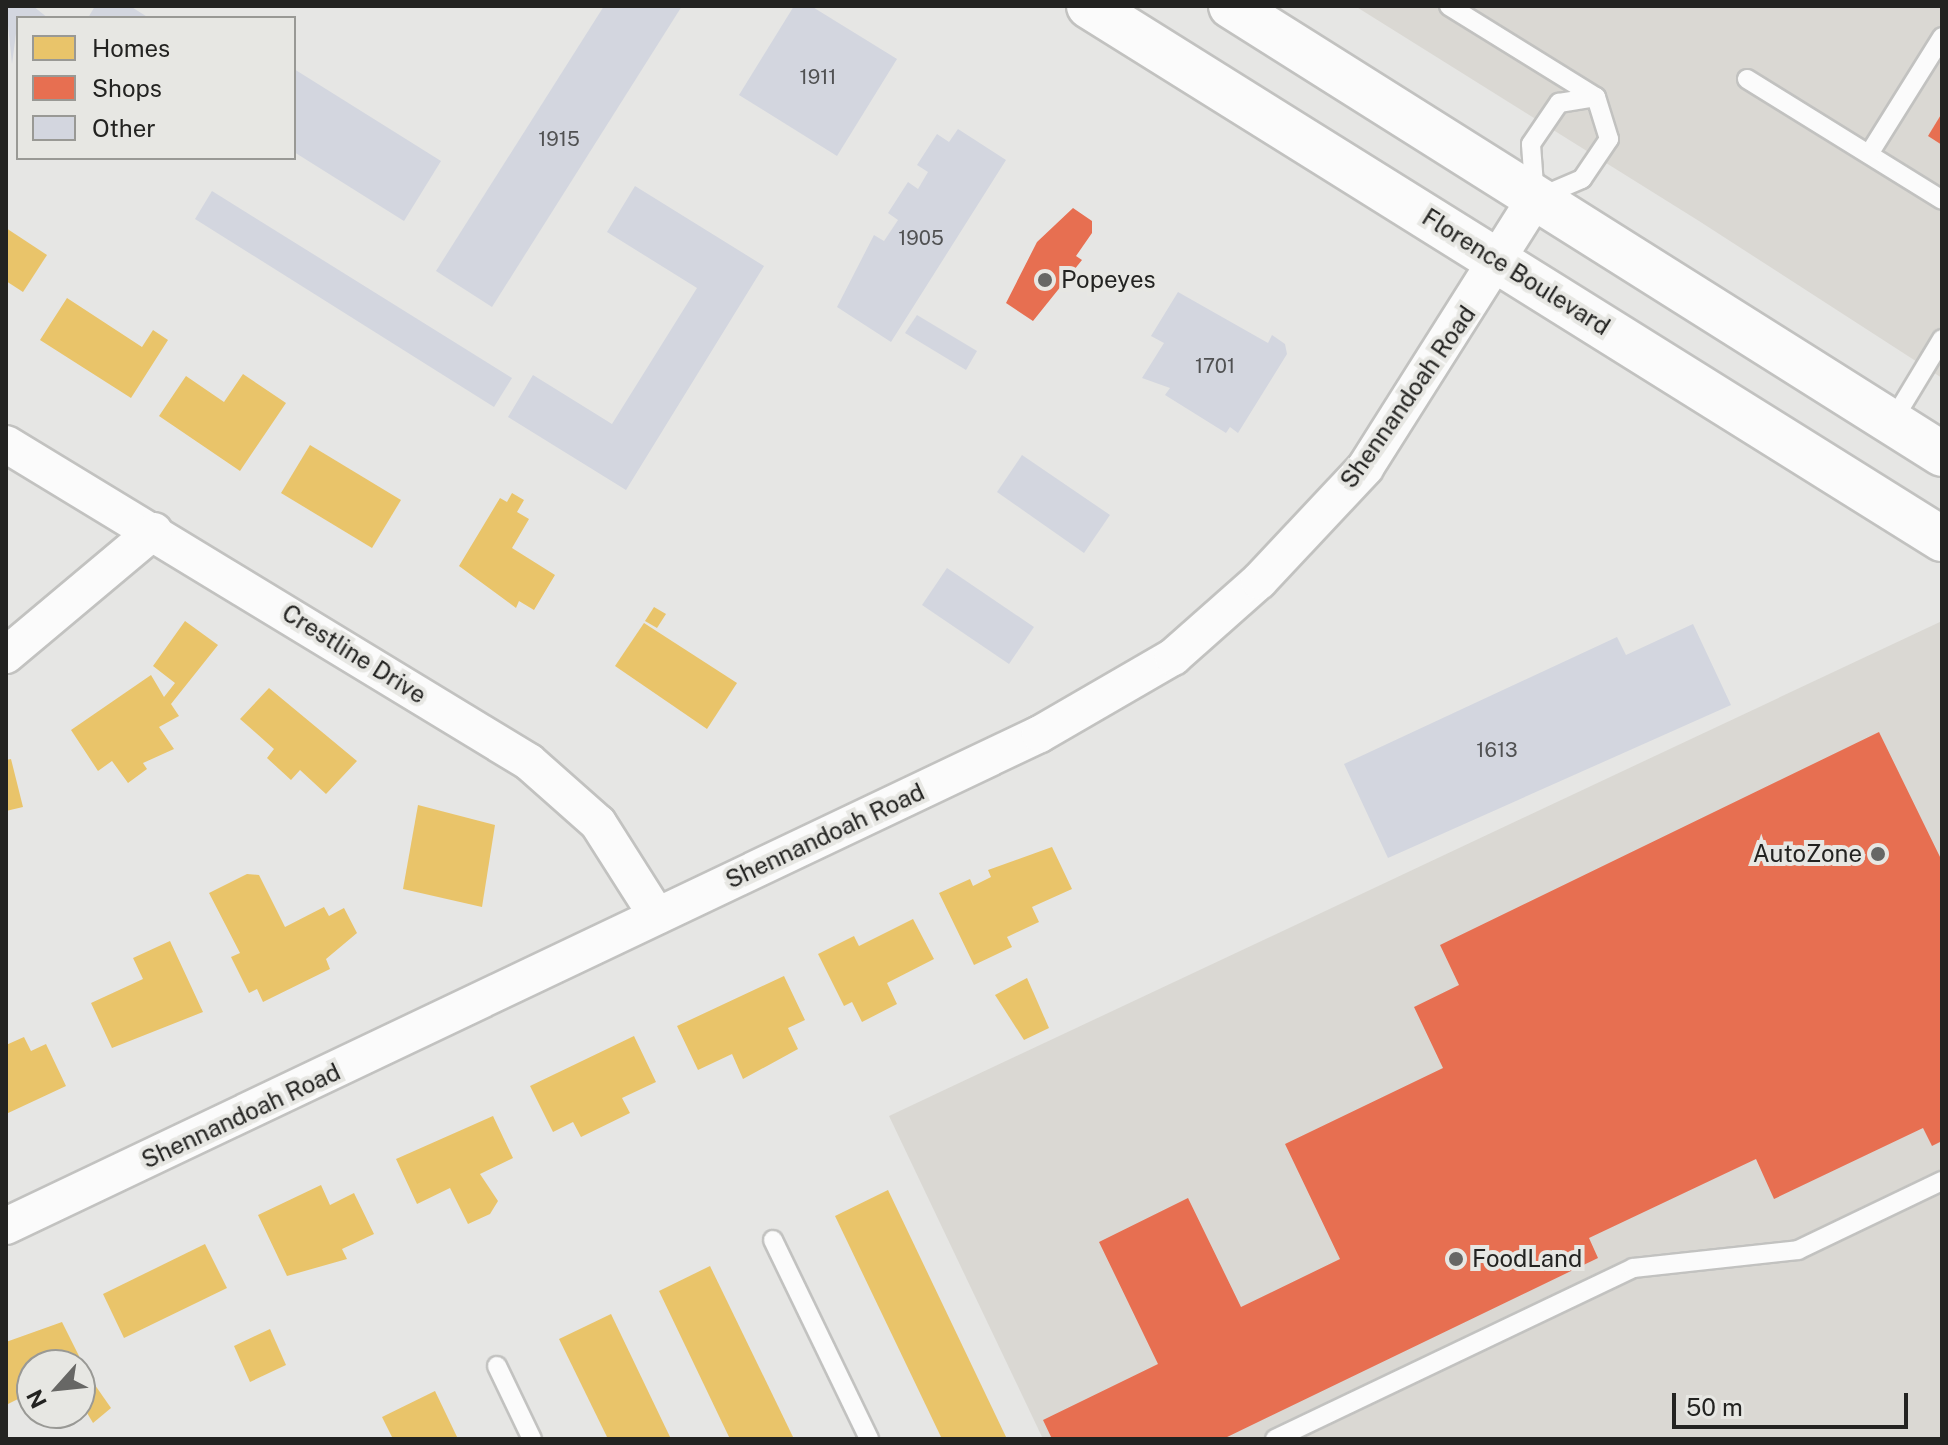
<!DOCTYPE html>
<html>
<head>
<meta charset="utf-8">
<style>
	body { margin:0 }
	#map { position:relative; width:1948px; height:1445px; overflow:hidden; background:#e6e6e4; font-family:"Public Sans",sans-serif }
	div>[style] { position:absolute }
	.built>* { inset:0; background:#dad8d3 }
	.homes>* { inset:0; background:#e9c46a }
	.shops>* { inset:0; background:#e76f51 }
	.building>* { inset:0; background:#d3d6df }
	.roads { filter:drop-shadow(2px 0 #c2c2c0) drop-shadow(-2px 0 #c2c2c0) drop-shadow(0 2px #c2c2c0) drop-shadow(0 -2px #c2c2c0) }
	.lane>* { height:18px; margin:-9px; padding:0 9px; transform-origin:9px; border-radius:9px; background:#fbfbfb }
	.street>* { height:36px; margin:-18px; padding:0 18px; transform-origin:18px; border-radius:18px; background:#fbfbfb }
	.highway>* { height:44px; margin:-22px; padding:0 22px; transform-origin:22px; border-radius:22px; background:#fbfbfb }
	.dots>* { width:22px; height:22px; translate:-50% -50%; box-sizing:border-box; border:4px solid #e7e7e3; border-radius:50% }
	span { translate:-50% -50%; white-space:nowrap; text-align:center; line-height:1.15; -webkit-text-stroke:8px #e7e7e3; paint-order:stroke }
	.number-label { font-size:20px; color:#505152 }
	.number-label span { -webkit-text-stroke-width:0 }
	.street-label { font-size:24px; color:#232321 }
	.poi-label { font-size:24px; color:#232321 }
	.left { translate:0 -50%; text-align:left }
	.right { translate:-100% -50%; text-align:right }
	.frame { position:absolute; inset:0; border:8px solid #232321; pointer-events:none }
	.legend { position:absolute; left:16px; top:16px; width:280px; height:144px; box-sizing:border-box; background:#e7e7e3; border:2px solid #999995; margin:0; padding:10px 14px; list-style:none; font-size:24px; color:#232321 }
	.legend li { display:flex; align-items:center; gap:16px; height:40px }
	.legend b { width:40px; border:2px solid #999995 }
	.north { position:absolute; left:16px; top:1349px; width:80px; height:80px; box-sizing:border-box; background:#e7e7e3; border:2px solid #999995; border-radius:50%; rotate:243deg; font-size:22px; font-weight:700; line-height:32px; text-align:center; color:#232321 }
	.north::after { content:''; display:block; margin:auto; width:28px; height:36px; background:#676765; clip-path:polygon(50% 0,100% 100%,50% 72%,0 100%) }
	.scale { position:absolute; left:1672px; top:1393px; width:236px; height:36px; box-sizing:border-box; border:4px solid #232321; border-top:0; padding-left:10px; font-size:24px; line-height:28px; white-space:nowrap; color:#232321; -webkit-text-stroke:6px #e7e7e3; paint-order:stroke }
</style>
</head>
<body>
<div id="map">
	<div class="built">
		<div style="clip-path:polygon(1355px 6px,1942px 6px,1942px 378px,1699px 221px)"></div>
		<div style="clip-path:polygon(1942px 621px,1942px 1439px,1043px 1439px,889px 1116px)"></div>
	</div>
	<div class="homes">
		<div style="clip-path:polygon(6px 228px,47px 255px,23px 292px,6px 281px)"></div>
		<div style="clip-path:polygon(67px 298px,142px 347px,153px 330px,168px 340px,131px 398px,40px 340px)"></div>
		<div style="clip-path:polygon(243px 374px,286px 403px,240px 471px,159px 416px,186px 376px,224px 402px)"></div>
		<div style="clip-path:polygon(310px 445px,401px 500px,372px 548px,281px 493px)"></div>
		<div style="clip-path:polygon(512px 493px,524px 500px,517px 512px,529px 519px,512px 548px,555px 575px,534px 610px,519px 601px,516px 608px,459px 566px,500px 498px,507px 502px)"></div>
		<div style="clip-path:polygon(654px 607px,666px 614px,657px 628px,645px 621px)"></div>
		<div style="clip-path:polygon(185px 621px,218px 645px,171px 704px,179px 716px,159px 727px,174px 749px,143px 763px,147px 769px,128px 783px,112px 761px,98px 771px,71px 730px,151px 675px,164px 697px,175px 683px,153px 666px)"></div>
		<div style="clip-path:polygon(644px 623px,737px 683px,707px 729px,615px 666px)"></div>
		<div style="clip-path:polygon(269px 688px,357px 761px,326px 794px,300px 770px,291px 780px,267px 758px,274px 749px,240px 719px)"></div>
		<div style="clip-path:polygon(11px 759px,23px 807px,6px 811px,6px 760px)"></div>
		<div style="clip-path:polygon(418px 805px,495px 825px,482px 907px,403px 889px)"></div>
		<div style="clip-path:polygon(1052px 847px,1072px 889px,1032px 907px,1039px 922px,1007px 937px,1012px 947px,974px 965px,939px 893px,970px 879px,973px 886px,991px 877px,988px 870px)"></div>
		<div style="clip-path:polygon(247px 874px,259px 875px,285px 927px,324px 907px,329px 916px,344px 908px,357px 933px,326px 959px,330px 969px,263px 1002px,257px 989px,249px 993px,231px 957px,240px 953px,209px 893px)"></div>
		<div style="clip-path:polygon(913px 919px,934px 959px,887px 983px,897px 1004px,862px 1022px,852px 1002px,844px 1006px,818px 954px,854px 936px,859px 946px)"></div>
		<div style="clip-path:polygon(170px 941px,203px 1012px,112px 1048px,91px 1003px,143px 979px,133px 958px)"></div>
		<div style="clip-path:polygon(784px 976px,805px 1020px,788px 1028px,798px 1049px,743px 1079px,732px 1054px,698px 1070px,677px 1026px)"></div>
		<div style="clip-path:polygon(1027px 978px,1049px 1028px,1024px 1040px,995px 995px)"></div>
		<div style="clip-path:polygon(634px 1036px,656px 1082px,622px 1098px,630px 1113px,581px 1137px,573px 1122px,553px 1132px,530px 1086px)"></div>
		<div style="clip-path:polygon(24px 1037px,31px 1051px,46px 1044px,66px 1086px,6px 1114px,6px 1045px)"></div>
		<div style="clip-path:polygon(493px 1116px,513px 1158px,480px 1174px,498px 1201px,490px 1214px,468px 1224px,450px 1188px,417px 1204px,396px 1159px)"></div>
		<div style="clip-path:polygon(321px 1185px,330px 1205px,354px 1193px,374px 1234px,342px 1249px,347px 1259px,287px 1276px,258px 1215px)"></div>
		<div style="clip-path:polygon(888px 1190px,1007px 1439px,942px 1439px,835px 1216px)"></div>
		<div style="clip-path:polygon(205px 1244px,227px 1288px,124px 1338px,103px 1294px)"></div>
		<div style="clip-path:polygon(710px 1266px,794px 1439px,730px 1439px,659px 1291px)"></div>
		<div style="clip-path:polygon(611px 1314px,671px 1439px,608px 1439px,559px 1339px)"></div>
		<div style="clip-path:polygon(62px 1322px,84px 1366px,32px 1365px,32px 1392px,6px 1405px,6px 1342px)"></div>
		<div style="clip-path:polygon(270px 1329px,286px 1365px,250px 1382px,234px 1346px)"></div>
		<div style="clip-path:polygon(88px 1375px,111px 1408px,93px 1423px,80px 1401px,80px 1378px)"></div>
		<div style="clip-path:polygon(435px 1391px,458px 1439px,393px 1439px,382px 1417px)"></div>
	</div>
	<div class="shops">
		<div style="clip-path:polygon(1942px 113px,1942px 145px,1928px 136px)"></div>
		<div style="clip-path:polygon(1073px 208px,1092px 221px,1092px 233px,1076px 256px,1082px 260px,1033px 321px,1006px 303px,1037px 242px)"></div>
		<div style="clip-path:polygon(1879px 732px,1942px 861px,1942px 1141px,1932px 1146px,1923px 1128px,1774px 1199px,1756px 1159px,1589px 1238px,1598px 1258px,1223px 1439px,1052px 1439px,1043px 1420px,1158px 1364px,1099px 1242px,1188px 1198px,1241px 1307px,1340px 1259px,1285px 1144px,1443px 1068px,1414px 1007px,1459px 985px,1440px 945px)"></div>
	</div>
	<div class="building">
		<div style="clip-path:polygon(6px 6px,33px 6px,48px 18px,18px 18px,12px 64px)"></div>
		<div style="clip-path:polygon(95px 6px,130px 6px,149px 18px,88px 18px)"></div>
		<div style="clip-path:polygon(604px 6px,682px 6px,492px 307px,436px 271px)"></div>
		<div style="clip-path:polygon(794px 6px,811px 6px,897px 59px,837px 156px,739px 95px)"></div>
		<div style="clip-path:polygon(294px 69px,441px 161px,404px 221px,294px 152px)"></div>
		<div style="clip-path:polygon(958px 129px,1006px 160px,891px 342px,837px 307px,874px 235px,884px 241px,898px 220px,888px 213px,908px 182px,918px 189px,928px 172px,917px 165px,937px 134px,949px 142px)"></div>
		<div style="clip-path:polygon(635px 186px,764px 266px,626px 490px,508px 417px,533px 375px,612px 424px,697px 288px,607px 232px)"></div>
		<div style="clip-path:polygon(212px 191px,512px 378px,494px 407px,195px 219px)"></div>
		<div style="clip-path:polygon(1178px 292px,1268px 343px,1272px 335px,1285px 344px,1287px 354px,1238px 433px,1230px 427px,1226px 433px,1165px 395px,1170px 388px,1142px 378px,1164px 343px,1151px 336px)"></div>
		<div style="clip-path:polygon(917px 315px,977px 351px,966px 370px,905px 333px)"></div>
		<div style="clip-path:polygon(1022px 455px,1110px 515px,1084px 553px,997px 492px)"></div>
		<div style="clip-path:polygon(947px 568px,1034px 627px,1009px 664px,922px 605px)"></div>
		<div style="clip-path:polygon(1693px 624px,1731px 705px,1388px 858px,1344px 764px,1617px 637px,1626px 655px)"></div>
	</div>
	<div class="roads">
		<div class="lane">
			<div style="left:1449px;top:6px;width:173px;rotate:31.8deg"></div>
			<div style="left:1596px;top:97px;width:44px;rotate:72.8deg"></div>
			<div style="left:1609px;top:139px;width:48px;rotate:124deg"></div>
			<div style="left:1582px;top:179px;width:51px;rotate:156.9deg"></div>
			<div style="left:1535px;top:199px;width:55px;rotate:-94.2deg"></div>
			<div style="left:1531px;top:144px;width:50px;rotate:-55.7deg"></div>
			<div style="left:1559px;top:103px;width:37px;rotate:-9deg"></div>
			<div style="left:1747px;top:79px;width:229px;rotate:31.8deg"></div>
			<div style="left:1869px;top:154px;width:138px;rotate:-58deg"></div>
			<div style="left:1892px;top:422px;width:97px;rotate:-58.9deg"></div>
			<div style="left:773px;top:1240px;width:221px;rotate:64.2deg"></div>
			<div style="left:497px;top:1366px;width:81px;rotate:64.4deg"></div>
			<div style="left:1275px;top:1439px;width:397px;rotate:-25.5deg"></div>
			<div style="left:1633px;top:1268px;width:166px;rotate:-6.2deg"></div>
			<div style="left:1798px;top:1250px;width:160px;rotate:-25.6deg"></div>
		</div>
		<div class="street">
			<div style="left:6px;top:444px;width:612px;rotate:31.3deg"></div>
			<div style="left:529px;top:762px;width:92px;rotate:41.5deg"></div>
			<div style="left:598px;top:823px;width:110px;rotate:57.6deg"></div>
			<div style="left:6px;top:655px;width:193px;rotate:-40deg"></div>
			<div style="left:6px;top:1226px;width:1145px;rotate:-25.45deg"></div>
			<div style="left:1040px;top:734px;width:154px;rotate:-30.1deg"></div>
			<div style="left:1173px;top:657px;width:115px;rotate:-41.5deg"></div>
			<div style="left:1259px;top:581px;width:155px;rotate:-46.8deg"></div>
			<div style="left:1365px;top:468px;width:318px;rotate:-57.7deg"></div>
		</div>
		<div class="highway">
			<div style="left:1089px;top:6px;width:1006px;rotate:32deg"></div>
			<div style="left:1231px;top:6px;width:840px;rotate:32.21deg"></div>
		</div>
	</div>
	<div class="dots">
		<div style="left:1045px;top:280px;background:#676765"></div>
		<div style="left:1878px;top:854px;background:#676765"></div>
		<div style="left:1456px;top:1259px;background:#676765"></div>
	</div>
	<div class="number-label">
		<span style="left:818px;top:77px">1911</span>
		<span style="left:559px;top:139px">1915</span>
		<span style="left:921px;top:238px">1905</span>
		<span style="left:1215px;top:366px">1701</span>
		<span style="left:1497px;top:750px">1613</span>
	</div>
	<div class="street-label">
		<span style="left:1516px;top:272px;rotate:32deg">Florence Boulevard</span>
		<span style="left:1408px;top:397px;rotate:-55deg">Shennandoah Road</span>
		<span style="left:354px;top:654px;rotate:32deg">Crestline Drive</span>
		<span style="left:825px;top:836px;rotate:-25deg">Shennandoah Road</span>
		<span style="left:241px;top:1116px;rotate:-25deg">Shennandoah Road</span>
	</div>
	<div class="poi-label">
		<span class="left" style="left:1061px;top:280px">Popeyes</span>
		<span class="right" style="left:1862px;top:854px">AutoZone</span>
		<span class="left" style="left:1472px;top:1259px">FoodLand</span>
	</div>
	<div class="frame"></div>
	<ul class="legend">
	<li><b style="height:22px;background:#e9c46a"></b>Homes</li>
	<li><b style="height:22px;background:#e76f51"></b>Shops</li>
	<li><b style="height:22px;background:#d3d6df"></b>Other</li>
	</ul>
	<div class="north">N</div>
	<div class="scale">50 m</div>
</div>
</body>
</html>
